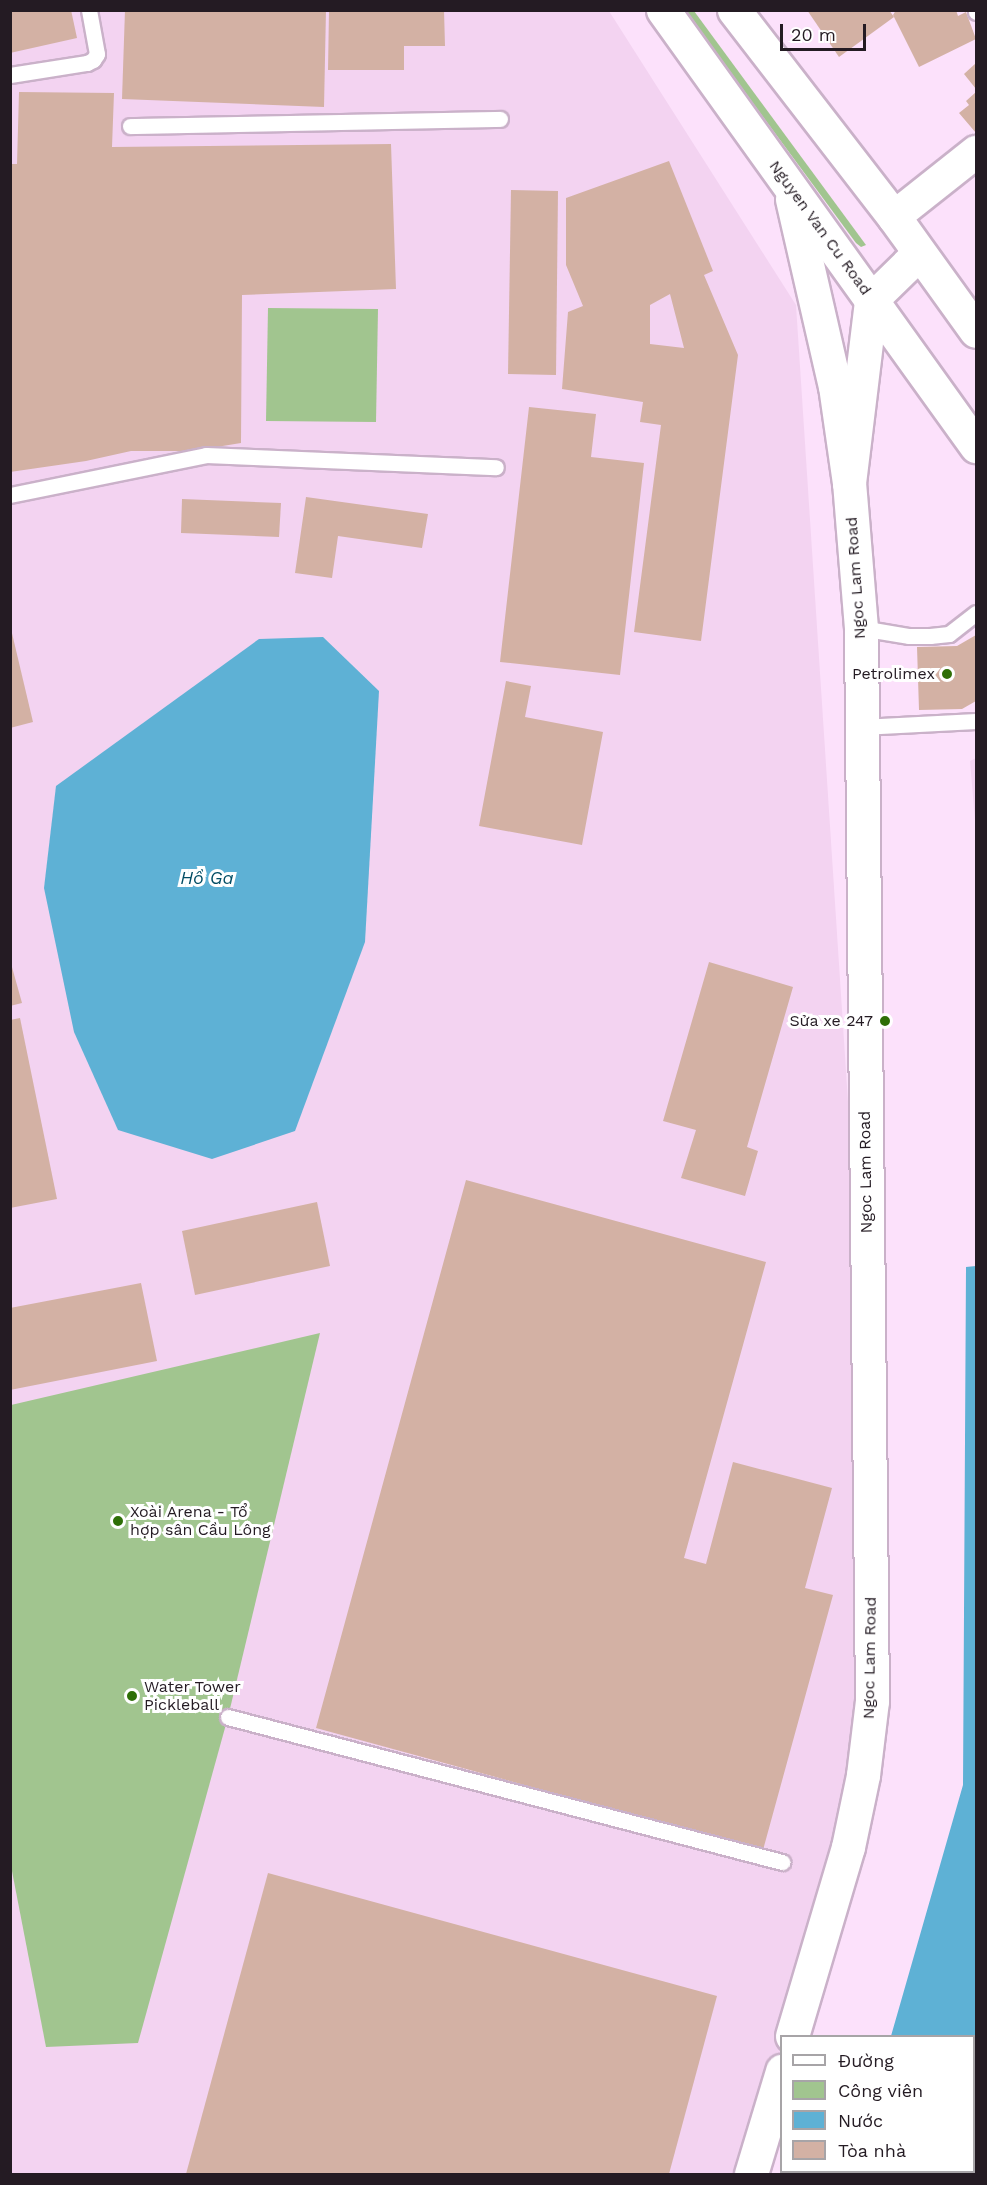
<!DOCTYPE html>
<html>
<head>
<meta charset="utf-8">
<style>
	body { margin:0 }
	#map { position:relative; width:987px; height:2185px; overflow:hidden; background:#fce1fb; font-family:"Work Sans",sans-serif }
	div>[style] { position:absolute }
	.built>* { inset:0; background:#f3d3f1 }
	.green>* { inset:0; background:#a1c58f }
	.water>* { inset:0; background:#5eb1d5 }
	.building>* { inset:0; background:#d3b1a4 }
	.roads { filter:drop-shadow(2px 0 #cab1c9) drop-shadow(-2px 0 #cab1c9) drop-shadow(0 2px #cab1c9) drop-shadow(0 -2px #cab1c9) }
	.service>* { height:15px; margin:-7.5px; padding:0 7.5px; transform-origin:7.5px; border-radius:7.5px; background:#fff }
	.minor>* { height:32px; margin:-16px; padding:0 16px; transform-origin:16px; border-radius:16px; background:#fff }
	.secondary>* { height:33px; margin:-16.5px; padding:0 16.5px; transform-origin:16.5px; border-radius:16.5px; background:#fff }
	.primary>* { height:33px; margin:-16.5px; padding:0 16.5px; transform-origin:16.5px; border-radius:16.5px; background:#fff }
	.dots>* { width:16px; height:16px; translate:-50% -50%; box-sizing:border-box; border:3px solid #fff; border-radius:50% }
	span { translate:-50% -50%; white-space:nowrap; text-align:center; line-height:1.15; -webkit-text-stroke:6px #fff; paint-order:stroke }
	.street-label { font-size:16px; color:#241b23 }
	.poi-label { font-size:16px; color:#241b23 }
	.right { translate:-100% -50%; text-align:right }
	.left { translate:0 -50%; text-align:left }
	.water-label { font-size:18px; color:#004c64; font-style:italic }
	.frame { position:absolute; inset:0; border:12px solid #241b23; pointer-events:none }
	.legend { position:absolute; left:780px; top:2035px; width:195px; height:138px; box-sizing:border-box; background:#fff; border:2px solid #a7a4a7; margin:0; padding:8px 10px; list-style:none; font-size:18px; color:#241b23 }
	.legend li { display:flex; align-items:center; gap:12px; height:30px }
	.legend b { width:30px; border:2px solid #a7a4a7 }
	.scale { position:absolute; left:780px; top:24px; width:86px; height:27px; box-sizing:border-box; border:3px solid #241b23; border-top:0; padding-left:8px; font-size:18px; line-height:21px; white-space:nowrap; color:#241b23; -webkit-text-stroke:4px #fff; paint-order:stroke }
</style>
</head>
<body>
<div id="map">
	<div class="built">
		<div style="clip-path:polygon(11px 11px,609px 11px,796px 305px,888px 1715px,790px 2036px,782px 2036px,781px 2065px,748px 2174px,11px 2174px)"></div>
		<div style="clip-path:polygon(976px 758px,976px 832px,970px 761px)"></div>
	</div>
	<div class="green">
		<div style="clip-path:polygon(685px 11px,694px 11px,866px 245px,861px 247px,856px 243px)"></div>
		<div style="clip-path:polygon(268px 308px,378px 309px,376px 422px,266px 421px)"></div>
		<div style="clip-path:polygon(320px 1333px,228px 1717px,138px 2043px,46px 2047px,11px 1866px,11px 1405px)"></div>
	</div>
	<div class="water">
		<div style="clip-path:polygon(323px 637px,379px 691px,365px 942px,295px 1131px,212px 1159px,118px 1130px,74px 1032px,44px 888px,56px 786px,259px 639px)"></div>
		<div style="clip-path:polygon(976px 1266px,976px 2174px,853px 2174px,853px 2172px,974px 2172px,974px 2036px,891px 2036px,963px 1785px,966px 1267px)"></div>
	</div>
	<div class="building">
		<div style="clip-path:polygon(10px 10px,71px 10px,77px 38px,10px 53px)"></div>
		<div style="clip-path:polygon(125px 10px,326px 10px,324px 107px,122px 99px)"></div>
		<div style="clip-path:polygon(329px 10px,444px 10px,445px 46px,404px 46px,404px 70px,328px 70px)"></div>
		<div style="clip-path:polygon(807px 10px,889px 10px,894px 17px,839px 57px)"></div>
		<div style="clip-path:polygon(896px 10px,956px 10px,958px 16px,966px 12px,976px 39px,919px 67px,893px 15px)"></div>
		<div style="clip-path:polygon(976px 63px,976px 89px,964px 74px)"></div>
		<div style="clip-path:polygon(19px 92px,114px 93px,112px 147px,391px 144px,396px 289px,242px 295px,241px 443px,192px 451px,131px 451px,86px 461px,10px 472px,10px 164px,17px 164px)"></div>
		<div style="clip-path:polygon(976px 92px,976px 133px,959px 113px,969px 105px,966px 101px)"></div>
		<div style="clip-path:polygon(evenodd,669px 161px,713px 271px,704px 275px,738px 355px,701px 641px,634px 632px,661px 425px,640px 422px,643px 402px,562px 389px,568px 312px,583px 306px,566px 265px,566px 198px,669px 161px,670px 294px,684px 348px,650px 344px,650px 305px,670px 294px)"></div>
		<div style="clip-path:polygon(511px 190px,558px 191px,556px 375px,508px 374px)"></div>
		<div style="clip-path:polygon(529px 407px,596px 414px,591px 457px,644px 463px,620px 675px,500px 662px)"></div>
		<div style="clip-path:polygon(306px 497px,428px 514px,422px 548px,338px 536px,332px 578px,295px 573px)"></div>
		<div style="clip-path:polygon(182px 499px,281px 503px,279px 537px,181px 533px)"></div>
		<div style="clip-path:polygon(11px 629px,33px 722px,10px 728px,10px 630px)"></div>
		<div style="clip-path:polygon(976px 635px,976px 701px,962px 709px,919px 710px,917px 647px,957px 646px)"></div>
		<div style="clip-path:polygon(506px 681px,531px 686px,525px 717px,603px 732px,582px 845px,479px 826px)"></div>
		<div style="clip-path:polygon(10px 960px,22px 1003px,10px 1006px)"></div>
		<div style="clip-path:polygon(709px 962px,793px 987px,747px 1147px,758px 1151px,745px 1196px,681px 1178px,696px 1130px,663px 1121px)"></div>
		<div style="clip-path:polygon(20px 1018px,57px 1199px,10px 1208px,10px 1020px)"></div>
		<div style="clip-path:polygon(466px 1180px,766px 1262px,684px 1558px,706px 1564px,733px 1462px,832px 1488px,805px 1588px,833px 1595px,763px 1850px,316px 1728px)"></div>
		<div style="clip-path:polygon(317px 1202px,330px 1266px,195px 1295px,182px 1231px)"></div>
		<div style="clip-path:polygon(141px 1283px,157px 1361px,10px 1390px,10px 1308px)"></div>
		<div style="clip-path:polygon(268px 1873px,717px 1996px,669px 2174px,186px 2174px)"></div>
	</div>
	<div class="roads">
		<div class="service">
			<div style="left:976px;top:10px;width:2px;rotate:90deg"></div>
			<div style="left:10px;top:75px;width:78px;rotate:-8.9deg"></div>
			<div style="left:87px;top:63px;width:7px;rotate:-27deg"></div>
			<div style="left:93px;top:60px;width:7px;rotate:-56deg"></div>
			<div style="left:97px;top:54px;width:45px;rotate:-100.3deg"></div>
			<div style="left:130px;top:126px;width:370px;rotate:-1.1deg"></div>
			<div style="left:10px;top:495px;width:200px;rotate:-11.5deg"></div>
			<div style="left:206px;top:455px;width:290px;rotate:2.4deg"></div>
			<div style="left:861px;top:628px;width:49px;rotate:9.5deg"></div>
			<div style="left:909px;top:636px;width:21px"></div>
			<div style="left:930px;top:636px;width:19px;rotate:-6deg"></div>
			<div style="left:949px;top:634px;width:34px;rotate:-38deg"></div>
			<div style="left:861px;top:727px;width:115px;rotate:-3deg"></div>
			<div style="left:228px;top:1717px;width:573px;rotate:14.67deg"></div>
		</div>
		<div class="minor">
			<div style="left:894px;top:217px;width:105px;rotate:-38.4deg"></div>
		</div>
		<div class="secondary">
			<div style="left:792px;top:2036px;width:197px;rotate:-73.5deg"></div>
			<div style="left:848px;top:1847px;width:74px;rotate:-78.2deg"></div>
			<div style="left:863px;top:1775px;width:75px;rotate:-83.1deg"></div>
			<div style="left:872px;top:1701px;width:1073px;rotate:-90.59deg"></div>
			<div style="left:861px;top:628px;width:145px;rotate:-94.7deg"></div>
			<div style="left:849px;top:483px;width:184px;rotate:-83.1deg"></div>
			<div style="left:871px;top:300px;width:67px;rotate:-44.4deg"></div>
			<div style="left:751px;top:2174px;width:108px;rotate:-73.2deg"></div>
		</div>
		<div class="primary">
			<div style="left:663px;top:10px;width:537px;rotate:54.33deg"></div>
			<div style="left:734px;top:10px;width:262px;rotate:52.3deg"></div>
			<div style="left:894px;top:217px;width:140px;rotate:54.3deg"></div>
			<div style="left:792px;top:199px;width:192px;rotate:77.1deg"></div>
			<div style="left:835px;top:386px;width:98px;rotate:81.8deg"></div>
		</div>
	</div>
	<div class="dots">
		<div style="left:947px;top:674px;background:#2e6f07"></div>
		<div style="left:885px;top:1021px;background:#2e6f07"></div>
		<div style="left:118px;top:1521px;background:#2e6f07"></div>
		<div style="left:132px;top:1696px;background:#2e6f07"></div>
	</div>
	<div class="street-label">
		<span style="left:820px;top:228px;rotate:54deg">Nguyen Van Cu Road</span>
		<span style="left:856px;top:578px;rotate:-94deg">Ngoc Lam Road</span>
		<span style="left:866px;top:1172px;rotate:-91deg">Ngoc Lam Road</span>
		<span style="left:870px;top:1658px;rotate:-89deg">Ngoc Lam Road</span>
	</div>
	<div class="poi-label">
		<span class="right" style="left:935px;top:674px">Petrolimex</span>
		<span class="right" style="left:873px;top:1021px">Sửa xe 247</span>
		<span class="left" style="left:130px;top:1521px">Xoài Arena - Tổ<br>hợp sân Cầu Lông</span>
		<span class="left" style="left:144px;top:1696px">Water Tower<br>Pickleball</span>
	</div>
	<div class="water-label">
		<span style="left:207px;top:878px">Hồ Ga</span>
	</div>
	<div class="frame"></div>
	<ul class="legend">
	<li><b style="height:8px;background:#fff"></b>Đường</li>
	<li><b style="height:16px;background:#a1c58f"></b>Công viên</li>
	<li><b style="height:16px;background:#5eb1d5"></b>Nước</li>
	<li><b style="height:16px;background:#d3b1a4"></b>Tòa nhà</li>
	</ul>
	<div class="scale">20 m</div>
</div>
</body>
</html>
